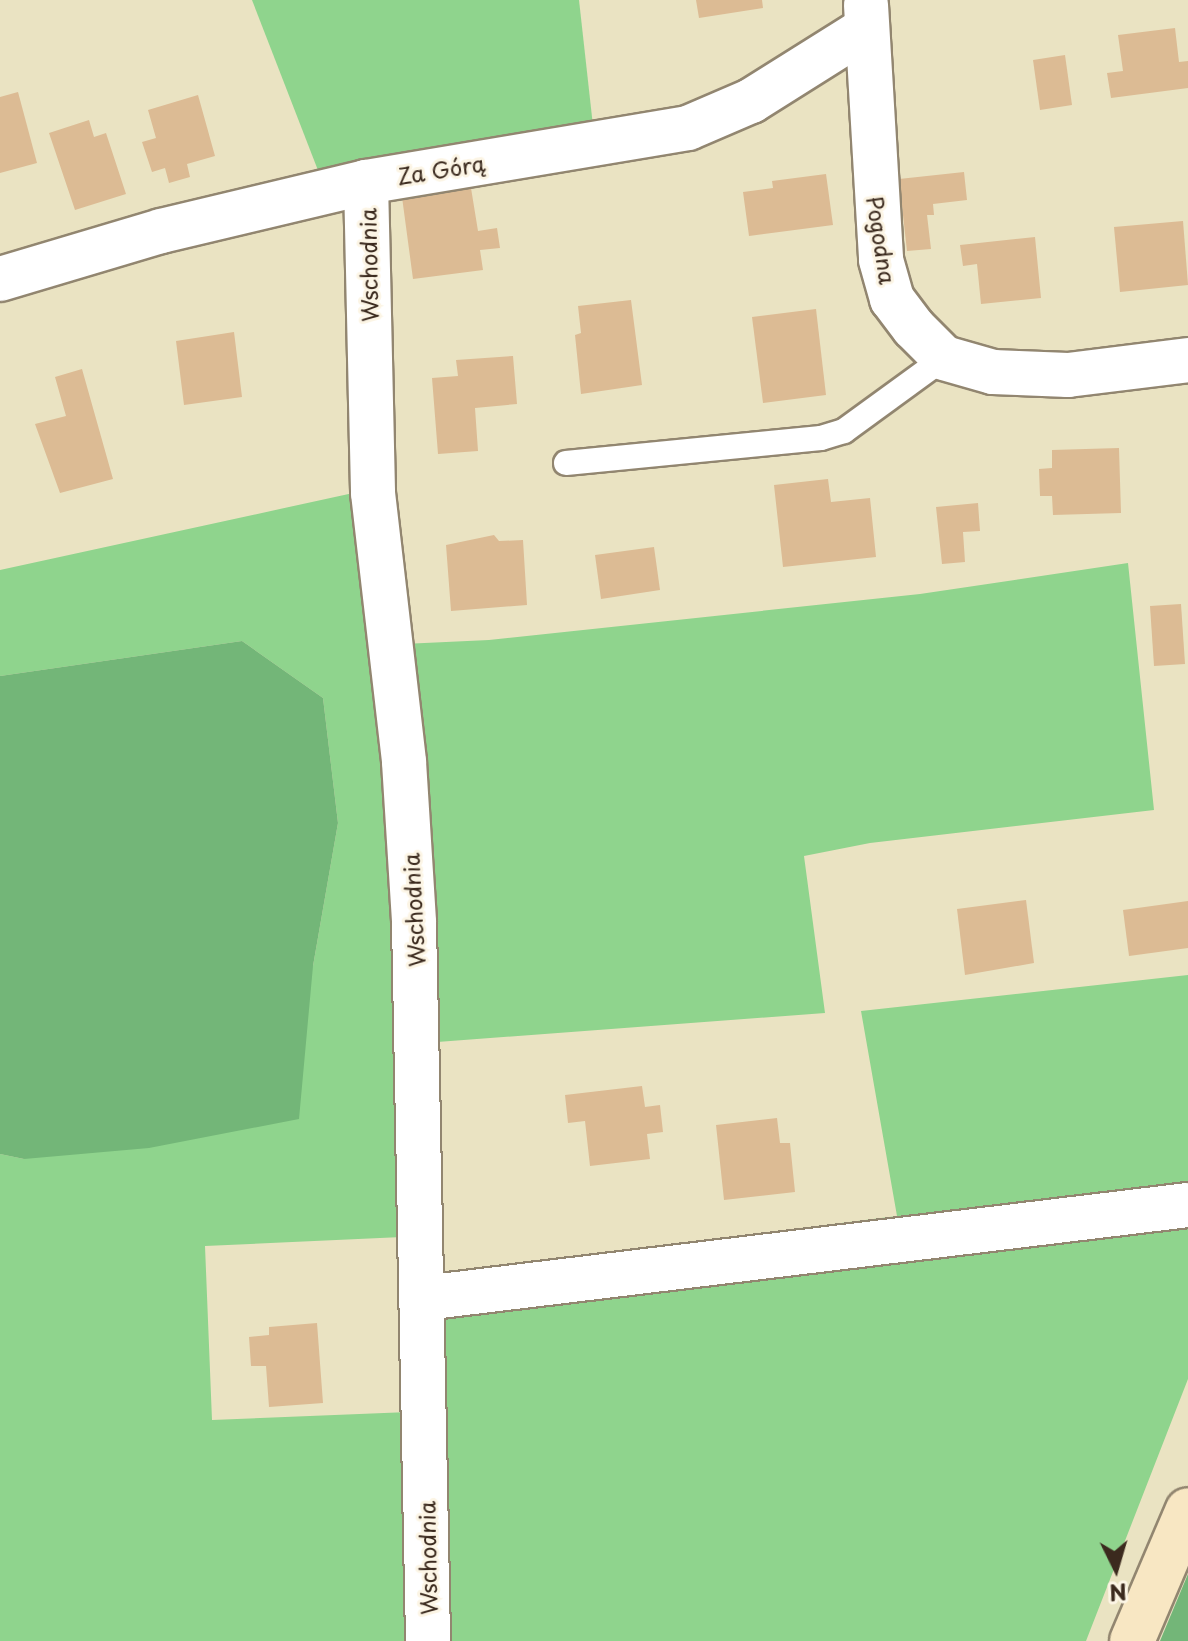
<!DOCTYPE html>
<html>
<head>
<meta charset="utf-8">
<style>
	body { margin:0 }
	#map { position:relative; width:1188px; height:1641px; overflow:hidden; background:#eae3c2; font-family:"Playpen Sans",sans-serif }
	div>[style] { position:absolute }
	.green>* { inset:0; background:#8fd48d }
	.forest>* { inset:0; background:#73b678 }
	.building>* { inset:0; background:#dcbb94 }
	.roads { filter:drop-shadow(2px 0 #928670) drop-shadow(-2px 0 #928670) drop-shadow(0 2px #928670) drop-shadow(0 -2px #928670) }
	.service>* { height:24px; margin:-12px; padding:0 12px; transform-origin:12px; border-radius:12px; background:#fff }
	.minor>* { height:44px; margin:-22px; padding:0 22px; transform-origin:22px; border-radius:22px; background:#fff }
	.secondary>* { height:44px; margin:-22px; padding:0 22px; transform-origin:22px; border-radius:22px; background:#f8e7c3 }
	span { translate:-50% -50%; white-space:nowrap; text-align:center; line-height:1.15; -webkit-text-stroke:6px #fcf5e5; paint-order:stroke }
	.street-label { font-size:22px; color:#3b2a1e }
	.north { position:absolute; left:1076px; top:1529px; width:80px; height:80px; -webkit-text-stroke:6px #fcf5e5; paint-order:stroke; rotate:175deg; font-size:22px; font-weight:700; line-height:32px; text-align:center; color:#3b2a1e }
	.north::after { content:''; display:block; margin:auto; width:28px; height:36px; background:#3b2a1e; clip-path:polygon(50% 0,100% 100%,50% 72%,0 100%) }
</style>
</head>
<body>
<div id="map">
	<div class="green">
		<div style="clip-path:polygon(252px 0,579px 0,595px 144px,326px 191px)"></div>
		<div style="clip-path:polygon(367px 490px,398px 800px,402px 1237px,205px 1246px,212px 1420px,409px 1412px,423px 1641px,0 1641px,0 1154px,24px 1159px,313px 966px,338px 823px,323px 698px,242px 641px,0 676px,0 570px)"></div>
		<div style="clip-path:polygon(1128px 563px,1154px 810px,870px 843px,804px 856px,825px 1013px,424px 1043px,403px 644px,489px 640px,920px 594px)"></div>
		<div style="clip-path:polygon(1188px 975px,1188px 1379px,1086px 1641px,431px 1641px,431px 1275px,897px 1216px,861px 1011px)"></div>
	</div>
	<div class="forest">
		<div style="clip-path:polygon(242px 641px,323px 698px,338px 823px,313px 966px,299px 1119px,149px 1148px,24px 1159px,0 1154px,0 676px)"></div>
		<div style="clip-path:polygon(1188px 1574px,1188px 1641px,1160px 1641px)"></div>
	</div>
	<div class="building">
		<div style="clip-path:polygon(696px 0,762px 0,763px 8px,699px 18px)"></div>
		<div style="clip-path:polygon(1175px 28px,1179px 62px,1188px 61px,1188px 88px,1111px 98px,1107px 73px,1123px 71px,1118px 35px)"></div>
		<div style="clip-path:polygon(1065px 55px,1072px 105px,1040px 110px,1033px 60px)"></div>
		<div style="clip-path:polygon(18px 92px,37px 163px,0 173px,0 97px)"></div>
		<div style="clip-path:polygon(198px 95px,215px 156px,187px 164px,190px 177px,169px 183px,165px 168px,152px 172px,142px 142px,156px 138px,148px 110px)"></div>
		<div style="clip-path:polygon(89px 120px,94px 137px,106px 133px,126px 194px,75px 210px,49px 133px)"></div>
		<div style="clip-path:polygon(964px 172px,967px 200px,933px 204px,934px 215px,927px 215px,931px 249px,907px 251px,899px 179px)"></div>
		<div style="clip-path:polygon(826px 174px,833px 225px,749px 236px,743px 192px,773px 188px,772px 181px)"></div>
		<div style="clip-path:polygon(471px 188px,478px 231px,497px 228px,500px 248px,480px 250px,483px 270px,413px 279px,402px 197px)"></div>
		<div style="clip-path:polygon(1183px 221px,1188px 285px,1120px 292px,1114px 227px)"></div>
		<div style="clip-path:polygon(1035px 237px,1041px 298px,981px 304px,977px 264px,963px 266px,960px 245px)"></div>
		<div style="clip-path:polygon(631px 300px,642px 385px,581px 394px,575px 335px,581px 333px,578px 306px)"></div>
		<div style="clip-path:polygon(816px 309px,826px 395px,763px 403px,752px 317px)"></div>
		<div style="clip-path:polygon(234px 332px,242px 397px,184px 405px,176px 341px)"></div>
		<div style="clip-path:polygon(513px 356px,517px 404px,475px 408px,478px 451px,438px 454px,432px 378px,458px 376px,456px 360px)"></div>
		<div style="clip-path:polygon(82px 369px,113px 479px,60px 493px,35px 424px,66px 416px,55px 377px)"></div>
		<div style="clip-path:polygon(1119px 448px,1121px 513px,1053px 515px,1052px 496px,1040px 496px,1039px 469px,1052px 468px,1052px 450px)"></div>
		<div style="clip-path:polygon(828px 479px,831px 502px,870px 498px,876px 557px,783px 567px,774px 485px)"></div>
		<div style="clip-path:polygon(978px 503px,980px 531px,963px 532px,965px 562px,942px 564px,936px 507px)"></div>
		<div style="clip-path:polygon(494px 535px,499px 541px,523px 540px,527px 605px,451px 611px,446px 545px)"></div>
		<div style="clip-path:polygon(654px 547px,660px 590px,601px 599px,595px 555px)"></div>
		<div style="clip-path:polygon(1181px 604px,1185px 664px,1154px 666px,1150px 606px)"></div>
		<div style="clip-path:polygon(1026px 900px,1034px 963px,965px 975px,957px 909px)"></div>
		<div style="clip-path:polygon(1188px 901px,1188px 948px,1129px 956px,1123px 910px)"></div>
		<div style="clip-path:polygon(642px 1086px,645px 1107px,660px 1105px,663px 1132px,647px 1134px,650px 1159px,590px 1166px,585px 1121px,568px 1123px,565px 1095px)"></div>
		<div style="clip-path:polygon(777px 1118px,780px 1143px,790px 1143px,795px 1192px,724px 1200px,716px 1125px)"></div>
		<div style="clip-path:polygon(317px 1323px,323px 1403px,269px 1407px,266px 1366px,251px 1366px,249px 1337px,269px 1335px,269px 1327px)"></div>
	</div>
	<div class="roads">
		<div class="service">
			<div style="left:566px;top:463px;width:256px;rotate:-5.6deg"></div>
			<div style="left:821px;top:438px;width:24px;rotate:-17deg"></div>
			<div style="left:844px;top:431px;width:124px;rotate:-36.1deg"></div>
		</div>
		<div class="minor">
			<div style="left:866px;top:5px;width:255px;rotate:86.6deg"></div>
			<div style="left:881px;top:260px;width:41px;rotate:74.2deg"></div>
			<div style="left:892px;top:299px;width:36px;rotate:53deg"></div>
			<div style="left:914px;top:328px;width:42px;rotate:45deg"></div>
			<div style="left:944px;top:358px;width:51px;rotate:15.9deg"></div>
			<div style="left:993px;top:372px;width:75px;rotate:2.3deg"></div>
			<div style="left:1068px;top:375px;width:121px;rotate:-7.1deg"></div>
			<div style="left:366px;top:182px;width:311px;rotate:88.7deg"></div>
			<div style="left:373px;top:493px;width:271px;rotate:83.4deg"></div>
			<div style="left:404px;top:762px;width:161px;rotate:86.4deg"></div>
			<div style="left:414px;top:923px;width:718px;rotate:88.88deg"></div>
			<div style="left:0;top:279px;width:168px;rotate:-16.6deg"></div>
			<div style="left:161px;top:231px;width:211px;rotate:-13.4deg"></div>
			<div style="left:366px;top:182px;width:326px;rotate:-9.5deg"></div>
			<div style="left:688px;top:128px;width:69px;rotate:-23.2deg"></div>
			<div style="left:751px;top:101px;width:136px;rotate:-32.1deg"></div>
			<div style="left:424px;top:1298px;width:770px;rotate:-6.94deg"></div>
		</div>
		<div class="secondary">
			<div style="left:1132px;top:1641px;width:142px;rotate:-66.9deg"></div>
		</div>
	</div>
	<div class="street-label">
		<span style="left:441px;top:169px;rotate:-9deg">Za Górą</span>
		<span style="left:882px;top:240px;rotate:81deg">Pogodna</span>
		<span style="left:368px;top:265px;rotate:-91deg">Wschodnia</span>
		<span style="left:413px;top:910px;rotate:-93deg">Wschodnia</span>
		<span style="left:427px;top:1558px;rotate:-91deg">Wschodnia</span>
	</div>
	<div class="north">N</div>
</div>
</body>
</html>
